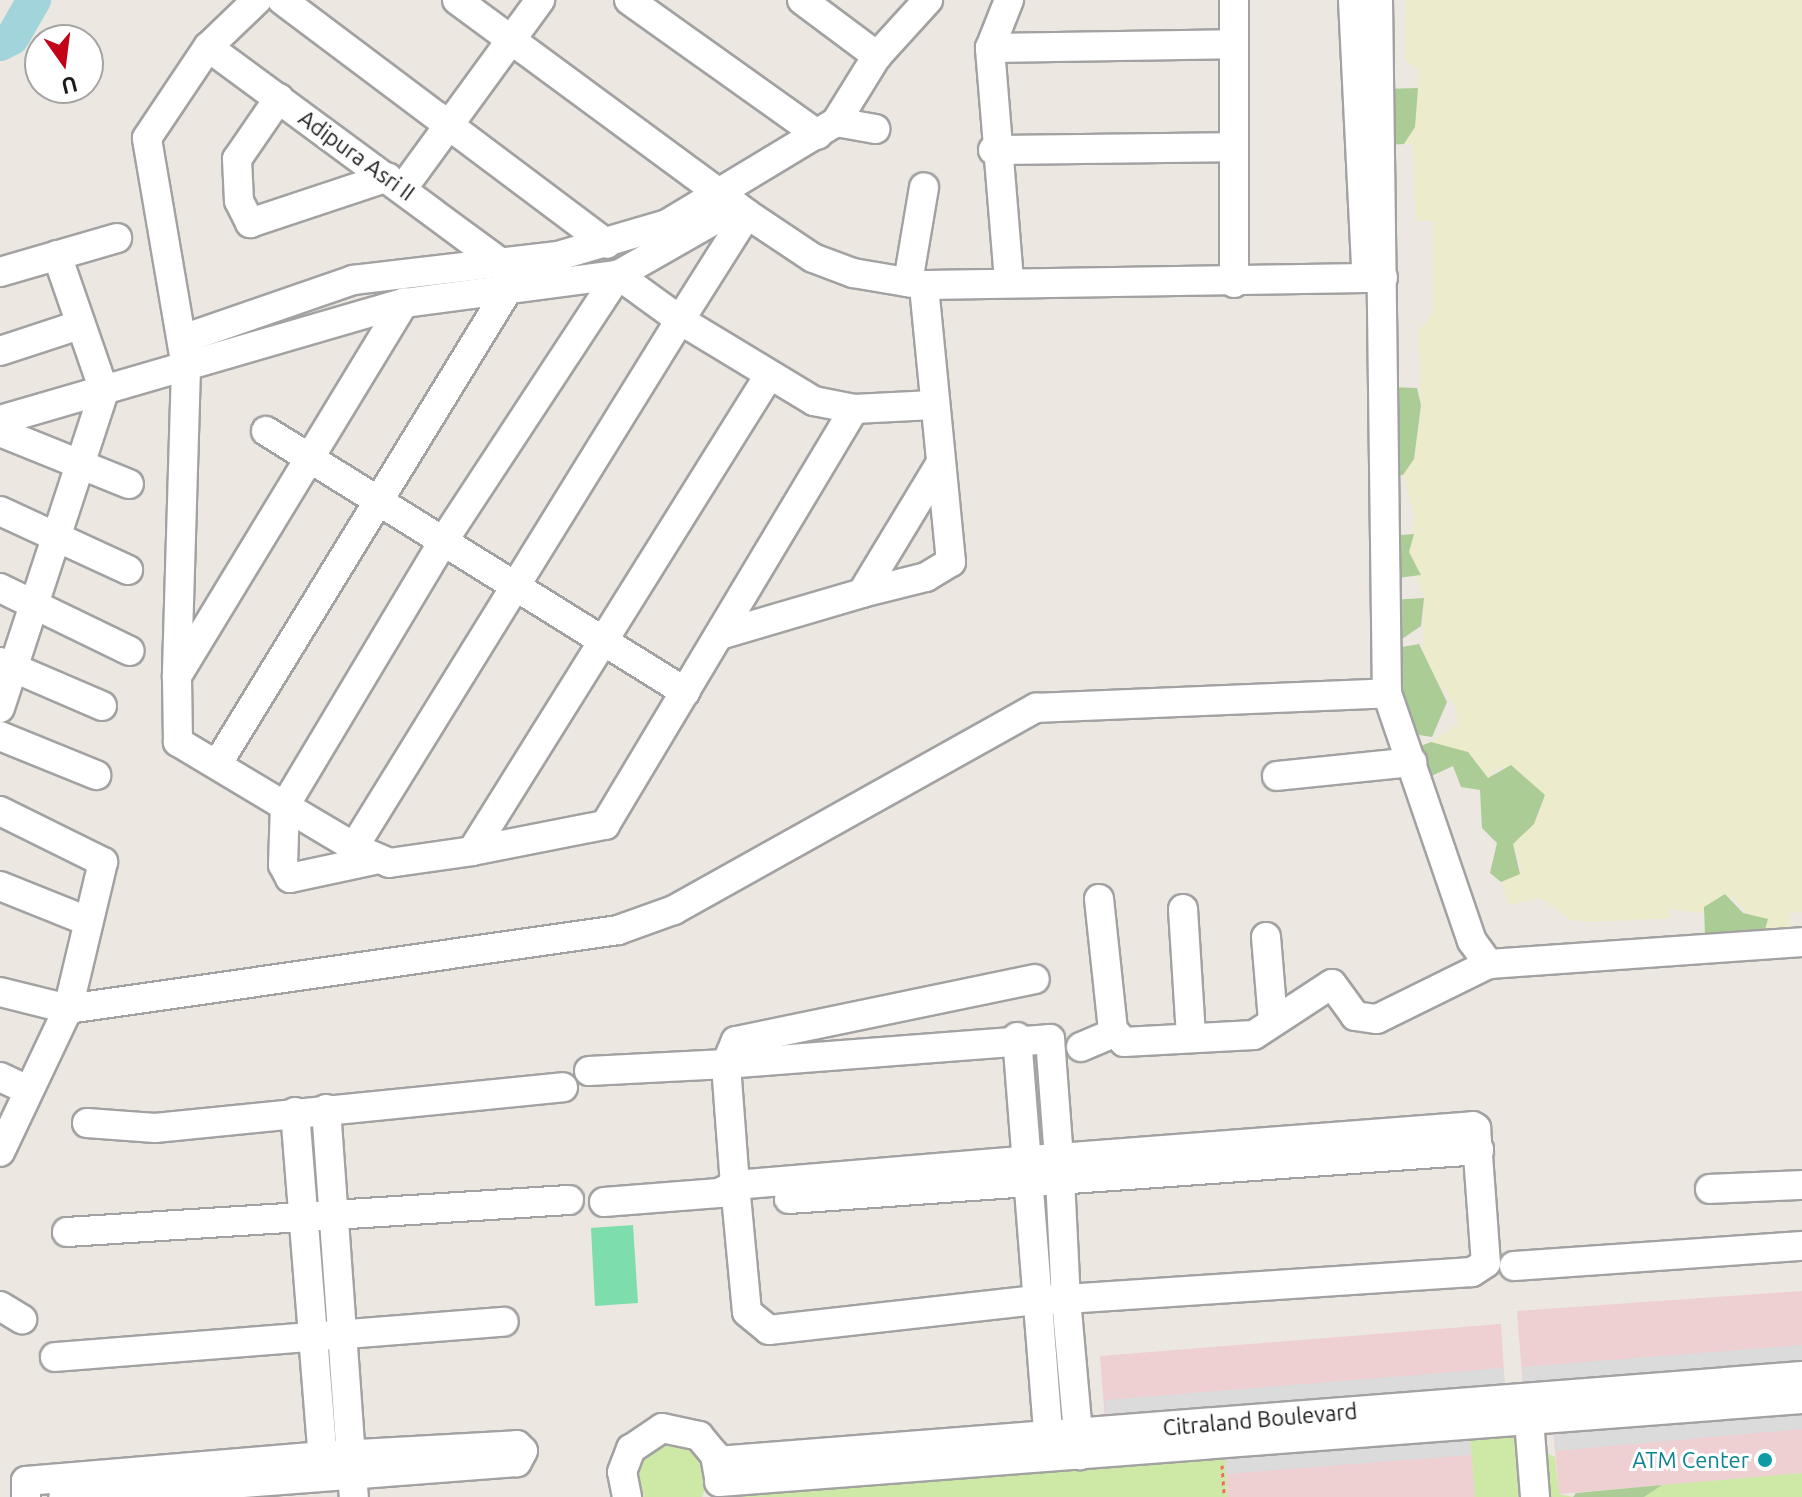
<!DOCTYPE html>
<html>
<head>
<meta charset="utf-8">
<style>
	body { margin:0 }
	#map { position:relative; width:1802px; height:1497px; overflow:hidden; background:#ede7e1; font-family:Ubuntu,sans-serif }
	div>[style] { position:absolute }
	.commercial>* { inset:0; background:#eecfd2 }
	.farmland>* { inset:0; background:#ecebcc }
	.grass>* { inset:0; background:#cee8a6 }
	.forest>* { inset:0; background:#accc95 }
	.pitch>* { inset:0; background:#7eddac }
	.parking>* { inset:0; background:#dbdbdb }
	.river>* { height:34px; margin:-17px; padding:0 17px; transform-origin:17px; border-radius:17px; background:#a1d5db }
	.path>* { height:3px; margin-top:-1.5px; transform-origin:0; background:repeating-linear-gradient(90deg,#f86669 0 4px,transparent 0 8px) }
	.roads { filter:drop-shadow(2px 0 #a2a2a2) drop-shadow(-2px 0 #a2a2a2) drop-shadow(0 2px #a2a2a2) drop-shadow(0 -2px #a2a2a2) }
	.minor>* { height:28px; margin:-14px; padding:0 14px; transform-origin:14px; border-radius:14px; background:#fff }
	.dots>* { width:22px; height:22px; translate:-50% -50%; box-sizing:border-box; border:4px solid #fff; border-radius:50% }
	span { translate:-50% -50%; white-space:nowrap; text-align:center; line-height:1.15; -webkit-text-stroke:6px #fff; paint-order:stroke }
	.street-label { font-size:22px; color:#1b1b1b }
	.culture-label { font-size:22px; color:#0d838f }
	.right { translate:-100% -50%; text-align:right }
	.north { position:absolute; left:24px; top:24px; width:80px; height:80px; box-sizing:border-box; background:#fff; border:2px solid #a4a4a4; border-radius:50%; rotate:166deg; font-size:22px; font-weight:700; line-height:32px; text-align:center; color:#1b1b1b }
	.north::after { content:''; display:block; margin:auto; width:28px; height:36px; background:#c5011a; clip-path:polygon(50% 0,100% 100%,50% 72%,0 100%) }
</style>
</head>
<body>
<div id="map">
	<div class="commercial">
		<div style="clip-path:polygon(1802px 1291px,1802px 1365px,1523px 1387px,1517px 1311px)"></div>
		<div style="clip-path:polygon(1501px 1324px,1505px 1388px,1105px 1420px,1100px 1356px)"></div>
		<div style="clip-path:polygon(1802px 1409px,1802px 1473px,1559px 1494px,1553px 1429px)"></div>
		<div style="clip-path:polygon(1470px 1436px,1475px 1497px,1228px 1497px,1225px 1455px)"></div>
	</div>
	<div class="farmland">
		<div style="clip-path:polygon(1406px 0,1802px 0,1802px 912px,1790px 913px,1791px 931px,1764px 933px,1733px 896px,1703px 913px,1670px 909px,1670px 918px,1594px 922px,1571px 920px,1540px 898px,1509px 905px,1501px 882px,1522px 870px,1513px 844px,1538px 817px,1545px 795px,1500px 766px,1488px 778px,1468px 752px,1431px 742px,1458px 724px,1455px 706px,1422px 659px,1424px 598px,1409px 552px,1415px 515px,1403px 475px,1414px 459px,1421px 413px,1419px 331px,1433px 313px,1433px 221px,1416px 221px,1413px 144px,1404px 144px,1415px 126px,1419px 70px,1405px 60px)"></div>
	</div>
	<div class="grass">
		<div style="clip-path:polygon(1519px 1432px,1532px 1497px,1475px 1497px,1470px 1437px)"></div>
		<div style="clip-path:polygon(674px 1439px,700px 1452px,709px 1479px,702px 1497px,640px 1497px,634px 1473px,647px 1448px)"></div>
		<div style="clip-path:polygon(1537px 1448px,1555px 1457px,1559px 1494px,1573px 1497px,1539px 1497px)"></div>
		<div style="clip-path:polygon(1225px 1455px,1228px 1497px,728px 1497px,730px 1491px)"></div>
		<div style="clip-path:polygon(1802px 1473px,1802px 1497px,1644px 1497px,1662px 1485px)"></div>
	</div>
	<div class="forest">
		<div style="clip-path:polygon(1418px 88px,1415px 127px,1404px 144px,1385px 145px,1384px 89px)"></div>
		<div style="clip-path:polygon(1390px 387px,1417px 388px,1421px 405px,1414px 459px,1403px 475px,1390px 475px)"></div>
		<div style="clip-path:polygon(1414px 534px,1409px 552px,1421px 575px,1390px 579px,1389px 536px)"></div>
		<div style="clip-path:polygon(1424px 598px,1421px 626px,1399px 641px,1391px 600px)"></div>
		<div style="clip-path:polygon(1419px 644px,1447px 702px,1432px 737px,1419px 735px,1398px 701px,1396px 648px)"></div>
		<div style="clip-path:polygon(1431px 742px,1468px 752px,1488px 778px,1511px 765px,1545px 795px,1534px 824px,1513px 844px,1520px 874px,1501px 882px,1490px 873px,1497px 843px,1482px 828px,1480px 790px,1461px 787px,1453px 766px,1427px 778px,1415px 748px)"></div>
		<div style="clip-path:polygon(1725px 894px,1743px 913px,1768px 919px,1764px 933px,1705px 937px,1704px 907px)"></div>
		<div style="clip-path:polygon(1662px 1485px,1644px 1497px,1573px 1497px,1576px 1493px)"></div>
	</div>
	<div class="pitch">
		<div style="clip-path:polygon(633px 1225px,638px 1303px,595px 1306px,591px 1228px)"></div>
	</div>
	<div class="parking">
		<div style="clip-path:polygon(1802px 1345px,1802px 1362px,1523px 1384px,1522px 1367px)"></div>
		<div style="clip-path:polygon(1503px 1368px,1505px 1386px,1106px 1417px,1105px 1400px)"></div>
		<div style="clip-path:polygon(1802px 1412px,1802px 1429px,1556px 1451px,1554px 1433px)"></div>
		<div style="clip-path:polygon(1469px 1438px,1471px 1455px,1226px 1474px,1225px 1456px)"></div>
	</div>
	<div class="river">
		<div style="left:0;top:44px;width:13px;rotate:-27deg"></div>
		<div style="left:12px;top:38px;width:44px;rotate:-59.9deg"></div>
	</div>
	<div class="path">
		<div style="left:1222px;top:1465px;width:32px;rotate:86deg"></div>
	</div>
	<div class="roads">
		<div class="minor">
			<div style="left:282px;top:0;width:406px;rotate:36.9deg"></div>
			<div style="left:457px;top:0;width:360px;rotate:36.4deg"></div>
			<div style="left:747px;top:214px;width:79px;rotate:33.7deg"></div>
			<div style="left:813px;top:258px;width:43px;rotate:20.6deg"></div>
			<div style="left:853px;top:273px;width:72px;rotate:9.6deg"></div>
			<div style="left:924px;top:285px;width:459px;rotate:-0.9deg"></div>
			<div style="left:629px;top:0;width:232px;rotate:35.5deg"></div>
			<div style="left:802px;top:0;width:94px;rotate:36.7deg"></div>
			<div style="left:1234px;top:0;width:283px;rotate:90deg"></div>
			<div style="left:1353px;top:0;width:269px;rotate:87.2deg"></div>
			<div style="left:1378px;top:0;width:693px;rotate:89.26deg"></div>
			<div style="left:1387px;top:693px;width:262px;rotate:71.1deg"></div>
			<div style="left:1472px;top:941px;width:29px;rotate:54deg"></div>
			<div style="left:1489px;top:964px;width:314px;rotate:-4deg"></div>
			<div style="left:208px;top:47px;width:368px;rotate:36.4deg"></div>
			<div style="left:990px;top:48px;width:243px;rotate:-0.9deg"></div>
			<div style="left:279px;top:98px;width:74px;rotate:124.5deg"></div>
			<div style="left:237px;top:159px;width:42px;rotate:87.3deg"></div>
			<div style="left:239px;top:201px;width:25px;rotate:63deg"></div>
			<div style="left:250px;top:223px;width:145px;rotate:-18.4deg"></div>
			<div style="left:836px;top:122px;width:40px;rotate:10deg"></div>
			<div style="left:993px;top:150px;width:240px;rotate:-0.7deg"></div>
			<div style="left:403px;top:188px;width:233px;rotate:-53.9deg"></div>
			<div style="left:747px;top:214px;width:125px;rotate:122.3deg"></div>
			<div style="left:680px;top:320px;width:157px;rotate:31.2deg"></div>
			<div style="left:814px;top:401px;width:41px;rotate:11.3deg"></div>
			<div style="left:854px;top:409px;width:79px;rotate:-2.9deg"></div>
			<div style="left:57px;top:255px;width:144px;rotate:70.9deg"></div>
			<div style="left:0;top:272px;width:122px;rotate:-16.2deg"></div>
			<div style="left:1009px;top:280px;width:233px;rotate:-94.7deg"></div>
			<div style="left:990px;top:48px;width:52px;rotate:-68.4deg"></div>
			<div style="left:908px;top:282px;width:96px;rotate:-80.4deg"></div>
			<div style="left:183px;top:339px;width:180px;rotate:-19.1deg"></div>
			<div style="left:353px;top:280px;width:206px;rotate:-6.7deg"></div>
			<div style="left:558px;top:256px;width:114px;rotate:-16.4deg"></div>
			<div style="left:667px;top:224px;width:197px;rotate:-31.1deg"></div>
			<div style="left:836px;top:122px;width:78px;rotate:-58.2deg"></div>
			<div style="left:877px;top:56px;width:76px;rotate:-47.7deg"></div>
			<div style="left:0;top:351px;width:83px;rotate:-18.2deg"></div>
			<div style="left:0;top:420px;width:421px;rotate:-16.2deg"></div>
			<div style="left:404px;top:303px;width:216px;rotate:-7.5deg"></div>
			<div style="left:618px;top:275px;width:137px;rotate:-29.7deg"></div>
			<div style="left:266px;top:431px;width:494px;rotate:31.9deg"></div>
			<div style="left:0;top:432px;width:139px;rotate:22deg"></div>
			<div style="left:0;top:511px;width:141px;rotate:24.7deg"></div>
			<div style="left:0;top:588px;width:144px;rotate:25.9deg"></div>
			<div style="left:862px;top:593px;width:66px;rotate:-14deg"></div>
			<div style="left:926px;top:577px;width:29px;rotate:-31deg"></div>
			<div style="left:951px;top:562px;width:278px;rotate:-95.6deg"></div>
			<div style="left:723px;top:634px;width:145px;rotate:-16.4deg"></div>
			<div style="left:862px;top:593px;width:149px;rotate:-58.8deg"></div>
			<div style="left:0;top:662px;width:111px;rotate:23.3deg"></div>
			<div style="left:177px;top:671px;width:304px;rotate:-88.3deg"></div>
			<div style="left:186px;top:367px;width:232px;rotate:-99.7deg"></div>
			<div style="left:147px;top:138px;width:110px;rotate:-56.2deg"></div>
			<div style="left:208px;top:47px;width:68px;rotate:-43.8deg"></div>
			<div style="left:0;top:708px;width:334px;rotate:-71.8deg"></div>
			<div style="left:0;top:736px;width:104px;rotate:22.1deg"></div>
			<div style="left:218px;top:763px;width:553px;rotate:-58.52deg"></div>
			<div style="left:1277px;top:776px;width:136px;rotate:-5.9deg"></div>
			<div style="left:0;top:811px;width:115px;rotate:26.3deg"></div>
			<div style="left:103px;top:862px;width:151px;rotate:103.4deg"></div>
			<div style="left:68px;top:1009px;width:158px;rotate:115.4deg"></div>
			<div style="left:359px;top:850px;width:33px;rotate:23deg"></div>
			<div style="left:389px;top:863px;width:84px;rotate:-8.2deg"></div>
			<div style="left:472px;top:851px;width:559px;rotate:-58.02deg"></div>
			<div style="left:472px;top:851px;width:136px;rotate:-11.1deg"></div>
			<div style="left:605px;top:825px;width:485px;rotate:-59.1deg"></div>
			<div style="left:374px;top:860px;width:86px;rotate:167.9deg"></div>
			<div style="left:290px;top:878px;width:15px;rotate:-118deg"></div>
			<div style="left:283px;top:865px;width:59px;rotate:-88.1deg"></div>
			<div style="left:285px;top:806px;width:80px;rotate:30.7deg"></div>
			<div style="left:354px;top:847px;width:620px;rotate:-58.26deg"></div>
			<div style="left:680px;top:320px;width:77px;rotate:-144deg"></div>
			<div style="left:618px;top:275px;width:317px;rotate:123.3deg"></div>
			<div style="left:444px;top:540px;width:310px;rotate:120.9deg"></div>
			<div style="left:285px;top:806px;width:125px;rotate:-149.1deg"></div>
			<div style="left:178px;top:742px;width:66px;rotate:-90.9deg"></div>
			<div style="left:177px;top:676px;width:437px;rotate:-58.7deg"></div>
			<div style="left:0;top:886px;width:92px;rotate:21.8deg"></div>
			<div style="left:1099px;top:899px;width:132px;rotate:83.9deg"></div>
			<div style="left:1113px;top:1030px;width:16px;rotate:47deg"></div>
			<div style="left:1124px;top:1042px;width:130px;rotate:-3.1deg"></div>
			<div style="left:1254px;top:1035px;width:93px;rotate:-33.2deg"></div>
			<div style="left:1332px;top:984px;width:39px;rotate:54deg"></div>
			<div style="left:1355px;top:1016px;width:22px;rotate:8deg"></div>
			<div style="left:1377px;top:1019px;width:125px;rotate:-26.2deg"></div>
			<div style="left:1183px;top:909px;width:128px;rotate:86.4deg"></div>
			<div style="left:1266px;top:937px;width:84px;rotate:85.2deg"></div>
			<div style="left:0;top:992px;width:70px;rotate:14deg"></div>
			<div style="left:68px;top:1009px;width:556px;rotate:-8.17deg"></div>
			<div style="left:618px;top:930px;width:59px;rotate:-19.7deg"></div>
			<div style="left:674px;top:910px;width:415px;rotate:-29.2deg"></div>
			<div style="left:1036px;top:708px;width:351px;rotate:-2.4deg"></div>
			<div style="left:1017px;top:1037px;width:418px;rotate:85.5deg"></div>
			<div style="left:1081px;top:1047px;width:36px;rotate:-23deg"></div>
			<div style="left:589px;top:1071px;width:137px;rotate:-2.9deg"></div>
			<div style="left:726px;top:1064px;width:25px;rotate:-67deg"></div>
			<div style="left:736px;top:1041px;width:305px;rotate:-11.7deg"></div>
			<div style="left:0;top:1077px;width:31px;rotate:25deg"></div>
			<div style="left:326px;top:1109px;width:389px;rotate:85.9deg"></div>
			<div style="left:295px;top:1112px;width:361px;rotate:85.4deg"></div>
			<div style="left:87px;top:1123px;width:68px;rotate:4.2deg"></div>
			<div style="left:155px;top:1128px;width:410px;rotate:-5.7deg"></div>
			<div style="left:1710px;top:1189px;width:92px;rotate:-2.5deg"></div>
			<div style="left:789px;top:1199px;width:692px;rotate:-4.06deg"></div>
			<div style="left:604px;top:1202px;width:115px;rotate:-4.5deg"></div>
			<div style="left:719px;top:1193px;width:18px;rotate:-27deg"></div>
			<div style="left:735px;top:1185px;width:325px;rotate:-4.8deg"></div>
			<div style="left:1059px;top:1158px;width:415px;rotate:-4.4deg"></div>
			<div style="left:1473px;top:1126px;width:4px;rotate:34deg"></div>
			<div style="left:1476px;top:1128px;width:135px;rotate:85.8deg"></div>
			<div style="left:1486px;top:1263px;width:17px;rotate:147deg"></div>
			<div style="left:1472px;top:1272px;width:407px;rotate:176.2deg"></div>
			<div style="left:1066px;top:1299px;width:30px;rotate:178deg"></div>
			<div style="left:1036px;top:1300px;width:269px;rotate:173.6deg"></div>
			<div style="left:769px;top:1330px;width:28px;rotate:-141deg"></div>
			<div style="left:747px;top:1312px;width:128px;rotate:-95.4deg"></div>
			<div style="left:735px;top:1185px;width:121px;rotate:-94.3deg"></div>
			<div style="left:726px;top:1064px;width:325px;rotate:-4.4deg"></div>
			<div style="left:1050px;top:1039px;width:119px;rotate:85.7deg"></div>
			<div style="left:1059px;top:1158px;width:141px;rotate:87.2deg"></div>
			<div style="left:1066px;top:1299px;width:157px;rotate:84.9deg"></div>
			<div style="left:67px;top:1232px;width:503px;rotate:-3.65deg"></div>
			<div style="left:1514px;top:1266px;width:289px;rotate:-4deg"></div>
			<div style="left:0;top:1306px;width:26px;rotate:31deg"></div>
			<div style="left:55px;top:1357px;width:450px;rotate:-4.5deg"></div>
			<div style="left:1529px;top:1420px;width:77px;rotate:85.5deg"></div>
			<div style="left:717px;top:1461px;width:1088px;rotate:-4.48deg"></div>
			<div style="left:719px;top:1482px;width:1086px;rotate:-4.38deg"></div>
			<div style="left:26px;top:1497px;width:16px;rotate:-90deg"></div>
			<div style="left:26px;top:1481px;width:298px;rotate:-4.8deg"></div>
			<div style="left:323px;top:1456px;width:194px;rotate:-3.2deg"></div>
			<div style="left:517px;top:1445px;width:8px;rotate:45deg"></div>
			<div style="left:523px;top:1451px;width:13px;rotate:119deg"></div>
			<div style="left:517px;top:1462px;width:455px;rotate:175.6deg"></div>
			<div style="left:627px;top:1497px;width:25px;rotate:-101deg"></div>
			<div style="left:622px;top:1472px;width:25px;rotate:-69deg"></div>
			<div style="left:631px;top:1449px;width:37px;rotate:-34deg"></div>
			<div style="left:662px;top:1428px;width:38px;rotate:12deg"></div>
			<div style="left:699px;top:1436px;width:25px;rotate:50deg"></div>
			<div style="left:715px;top:1455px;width:22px;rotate:80deg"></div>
		</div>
	</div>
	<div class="dots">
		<div style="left:1765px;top:1460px;background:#0f9aa8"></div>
	</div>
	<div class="street-label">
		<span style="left:357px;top:155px;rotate:36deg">Adipura Asri II</span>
		<span style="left:1260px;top:1419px;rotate:-5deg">Citraland Boulevard</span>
	</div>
	<div class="culture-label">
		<span class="right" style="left:1749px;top:1460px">ATM Center</span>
	</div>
	<div class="north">U</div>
</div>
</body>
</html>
